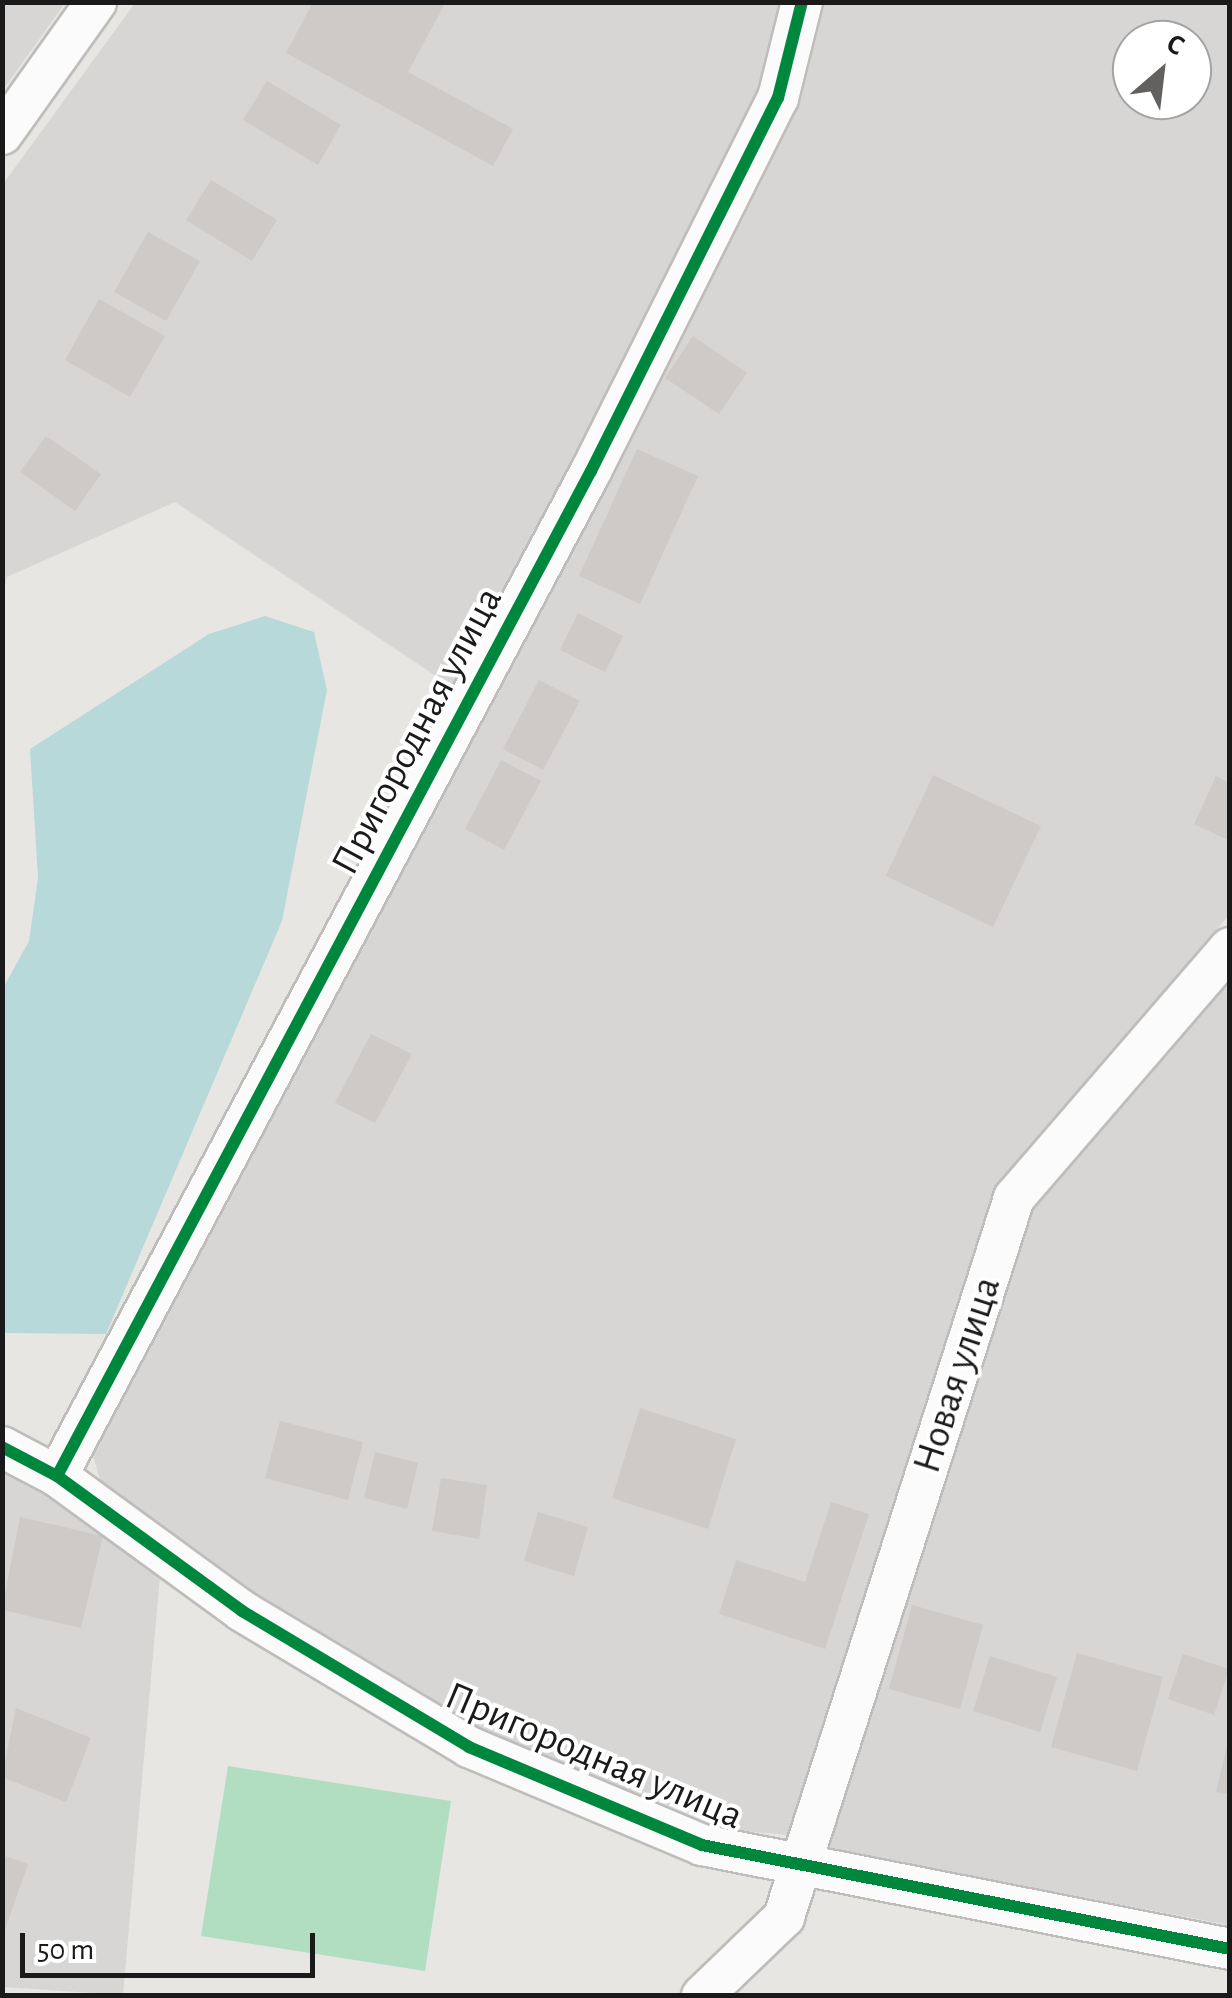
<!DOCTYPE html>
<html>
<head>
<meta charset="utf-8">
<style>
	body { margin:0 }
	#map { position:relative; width:1232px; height:1998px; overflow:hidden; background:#e8e6e3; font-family:"Alegreya Sans",sans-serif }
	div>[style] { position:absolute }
	.residential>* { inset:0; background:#d7d6d5 }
	.pitch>* { inset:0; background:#b1ddc1 }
	.water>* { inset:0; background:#b8d9da }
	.building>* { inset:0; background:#cdcac8 }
	.roads { filter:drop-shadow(2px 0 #bebdbb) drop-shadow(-2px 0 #bebdbb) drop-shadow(0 2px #bebdbb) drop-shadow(0 -2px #bebdbb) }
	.minor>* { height:40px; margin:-20px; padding:0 20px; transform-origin:20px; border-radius:20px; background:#fcfbfb }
	.cycleway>* { height:12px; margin:-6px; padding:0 6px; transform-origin:6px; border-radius:6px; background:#00873e }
	span { translate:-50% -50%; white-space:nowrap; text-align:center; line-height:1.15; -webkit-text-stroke:8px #fff; paint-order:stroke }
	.street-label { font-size:40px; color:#1a1a1a }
	.frame { position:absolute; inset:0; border:5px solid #1a1a1a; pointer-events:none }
	.north { position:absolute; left:1112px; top:20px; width:100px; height:100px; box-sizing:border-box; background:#fff; border:2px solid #a3a3a3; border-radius:50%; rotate:28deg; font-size:28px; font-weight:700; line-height:40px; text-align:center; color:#1a1a1a }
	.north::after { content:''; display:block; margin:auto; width:35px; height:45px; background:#626160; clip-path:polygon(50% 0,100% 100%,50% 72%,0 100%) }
	.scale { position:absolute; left:20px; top:1933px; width:295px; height:45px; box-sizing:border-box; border:5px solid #1a1a1a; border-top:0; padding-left:12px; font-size:30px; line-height:35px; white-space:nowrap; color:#1a1a1a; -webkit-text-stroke:8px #fff; paint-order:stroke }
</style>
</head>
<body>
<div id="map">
	<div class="residential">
		<div style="clip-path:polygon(3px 2px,65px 3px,3px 90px,2px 3px)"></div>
		<div style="clip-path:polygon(135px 3px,787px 3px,767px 86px,454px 688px,175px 502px,7px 577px,3px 593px,3px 184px)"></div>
		<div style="clip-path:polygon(evenodd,818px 3px,1229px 3px,1229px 915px,999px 1185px,798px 1836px,731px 1830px,483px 1734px,249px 1592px,101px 1483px,90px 1445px,818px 3px,1132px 40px,1192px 40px,1192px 100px,1132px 100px,1132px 40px)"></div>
		<div style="clip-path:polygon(1229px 977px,1229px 1925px,819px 1847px,1027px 1209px)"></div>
		<div style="clip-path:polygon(2px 1465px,55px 1491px,160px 1576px,123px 1995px,3px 1987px)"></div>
	</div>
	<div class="pitch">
		<div style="clip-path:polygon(228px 1766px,451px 1801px,425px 1971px,201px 1936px)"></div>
	</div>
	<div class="water">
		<div style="clip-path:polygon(265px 616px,314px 632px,327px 690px,282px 921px,106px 1334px,3px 1333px,2px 990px,29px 941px,38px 878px,30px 749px,209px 634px)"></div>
	</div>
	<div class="building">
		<div style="clip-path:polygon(313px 2px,446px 2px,408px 72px,513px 129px,493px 166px,286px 53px)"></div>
		<div style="clip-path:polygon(267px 81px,341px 125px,318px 165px,243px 120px)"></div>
		<div style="clip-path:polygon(211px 180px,277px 220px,252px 261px,186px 220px)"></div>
		<div style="clip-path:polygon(148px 232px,200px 261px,166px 321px,114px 292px)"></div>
		<div style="clip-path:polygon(99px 299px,165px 336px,130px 397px,65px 360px)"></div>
		<div style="clip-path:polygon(693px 336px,747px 373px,719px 414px,665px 378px)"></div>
		<div style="clip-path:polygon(46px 436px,101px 474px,75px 511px,20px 472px)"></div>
		<div style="clip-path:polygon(637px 449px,698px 476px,640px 604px,579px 576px)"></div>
		<div style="clip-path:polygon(578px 613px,623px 636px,605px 672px,560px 650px)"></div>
		<div style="clip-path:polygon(539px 680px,580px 701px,543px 770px,503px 749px)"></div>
		<div style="clip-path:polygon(501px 760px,541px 781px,504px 850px,465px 829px)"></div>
		<div style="clip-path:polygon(933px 775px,1041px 826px,993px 927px,886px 876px)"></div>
		<div style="clip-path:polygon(1216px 776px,1230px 783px,1230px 841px,1194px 824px)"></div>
		<div style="clip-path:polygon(371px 1034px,412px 1054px,375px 1123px,335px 1103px)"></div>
		<div style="clip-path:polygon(640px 1408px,736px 1439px,708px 1529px,612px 1498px)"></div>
		<div style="clip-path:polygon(280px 1421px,363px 1442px,348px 1500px,265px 1478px)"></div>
		<div style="clip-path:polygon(375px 1452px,418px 1463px,407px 1509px,364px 1498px)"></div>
		<div style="clip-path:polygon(441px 1478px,487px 1485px,479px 1539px,432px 1531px)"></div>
		<div style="clip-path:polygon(831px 1502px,869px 1514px,825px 1649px,719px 1614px,736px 1560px,805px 1582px)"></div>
		<div style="clip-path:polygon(538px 1512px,588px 1527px,574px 1576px,524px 1561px)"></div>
		<div style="clip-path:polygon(20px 1517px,103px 1536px,81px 1628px,2px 1610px)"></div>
		<div style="clip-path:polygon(912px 1605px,983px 1625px,960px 1709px,889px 1689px)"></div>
		<div style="clip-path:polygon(1077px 1653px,1163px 1677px,1137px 1771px,1051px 1747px)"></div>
		<div style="clip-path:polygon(1183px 1654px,1229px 1669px,1214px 1715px,1168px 1699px)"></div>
		<div style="clip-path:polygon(990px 1656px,1057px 1677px,1040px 1732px,973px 1711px)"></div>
		<div style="clip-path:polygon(16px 1708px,91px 1738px,66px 1802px,2px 1777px)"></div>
		<div style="clip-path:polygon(1228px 1742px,1230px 1742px,1230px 1795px,1216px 1792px)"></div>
		<div style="clip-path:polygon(2px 1855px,28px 1864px,3px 1935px,2px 1935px)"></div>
	</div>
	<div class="roads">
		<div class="minor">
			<div style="left:2px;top:134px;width:162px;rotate:-54.5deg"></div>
			<div style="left:2px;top:1447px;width:62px;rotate:27.8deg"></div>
			<div style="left:57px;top:1476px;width:229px;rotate:36.1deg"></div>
			<div style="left:242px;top:1611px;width:265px;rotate:30.9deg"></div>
			<div style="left:469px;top:1747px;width:253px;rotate:22.8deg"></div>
			<div style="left:702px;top:1845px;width:538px;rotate:11.14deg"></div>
			<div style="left:57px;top:1476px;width:1138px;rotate:-62.02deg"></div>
			<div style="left:591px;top:471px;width:417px;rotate:-63.4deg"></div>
			<div style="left:778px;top:98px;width:99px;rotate:-76deg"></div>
			<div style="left:702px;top:1996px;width:114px;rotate:-43.9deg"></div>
			<div style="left:784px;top:1917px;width:755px;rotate:-72.26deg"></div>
			<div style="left:1014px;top:1198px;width:330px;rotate:-49.2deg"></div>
		</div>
	</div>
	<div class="cycleway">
		<div style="left:2px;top:1447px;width:62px;rotate:27.8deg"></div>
		<div style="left:57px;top:1476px;width:229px;rotate:36.1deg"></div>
		<div style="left:242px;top:1611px;width:265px;rotate:30.9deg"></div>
		<div style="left:469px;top:1747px;width:253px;rotate:22.8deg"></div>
		<div style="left:702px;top:1845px;width:538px;rotate:11.14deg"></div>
		<div style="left:57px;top:1476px;width:1138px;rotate:-62.02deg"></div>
		<div style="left:591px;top:471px;width:417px;rotate:-63.4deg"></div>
		<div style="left:778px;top:98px;width:99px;rotate:-76deg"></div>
	</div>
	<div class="street-label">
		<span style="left:417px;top:731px;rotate:-62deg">Пригородная улица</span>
		<span style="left:957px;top:1375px;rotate:-72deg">Новая улица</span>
		<span style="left:594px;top:1756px;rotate:23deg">Пригородная улица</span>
	</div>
	<div class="frame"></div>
	<div class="north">С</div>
	<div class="scale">50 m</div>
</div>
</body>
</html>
